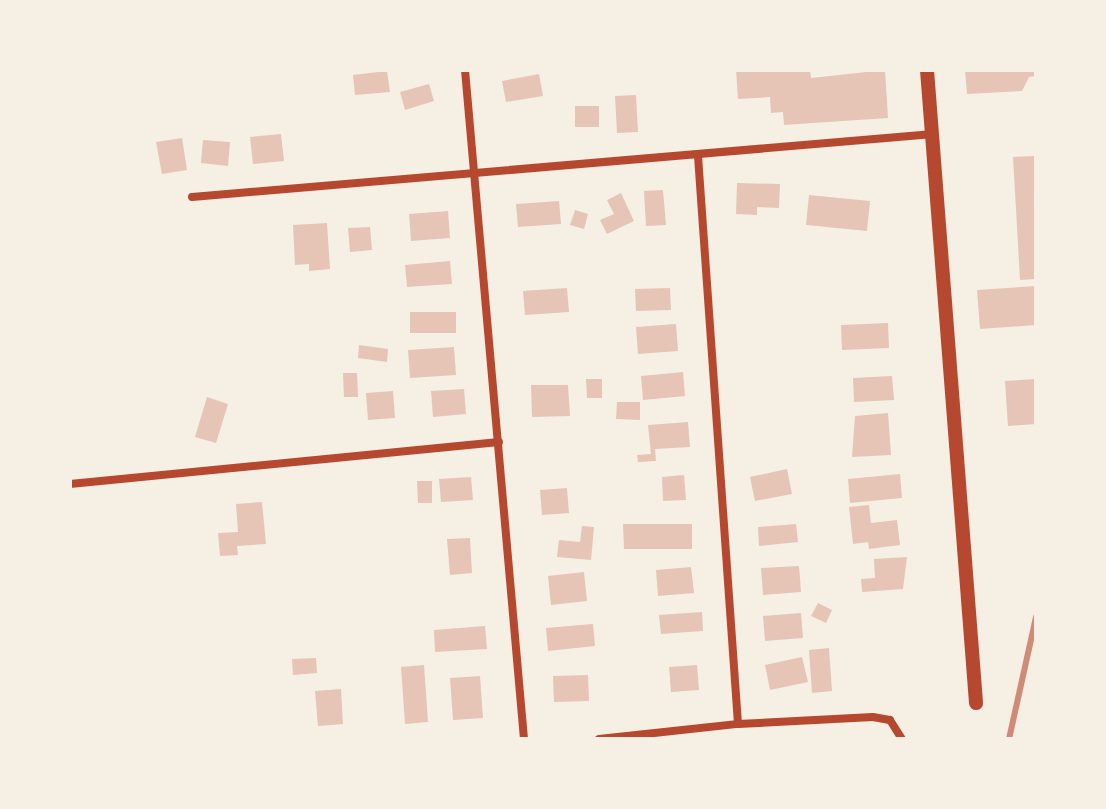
<!DOCTYPE html>
<html>
<head>
<meta charset="utf-8">
<style>
	body { margin:0 }
	#map { position:relative; width:1106px; height:809px; overflow:hidden; background:#f6efe4; font-family:Jost,sans-serif }
	div>[style] { position:absolute }
	.building>* { inset:0; background:#e6c5b7 }
	.minor>* { height:8px; margin:-4px; padding:0 4px; transform-origin:4px; border-radius:4px; background:#b5482f }
	.primary>* { height:14px; margin:-7px; padding:0 7px; transform-origin:7px; border-radius:7px; background:#b5482f }
	.rail>* { height:6px; margin:-3px; padding:0 3px; transform-origin:3px; border-radius:3px; background:#cf8b77 }
	span { translate:-50% -50%; white-space:nowrap; text-align:center; line-height:1.15; -webkit-text-stroke:7px #f6efe4; paint-order:stroke }
	.frame { position:absolute; inset:0; border:72px solid #f6efe4; pointer-events:none }
</style>
</head>
<body>
<div id="map">
	<div class="building">
		<div style="clip-path:polygon(736px 70px,810px 70px,811px 78px,885px 70px,888px 118px,784px 125px,783px 112px,771px 113px,770px 97px,738px 99px)"></div>
		<div style="clip-path:polygon(965px 70px,1036px 70px,1036px 76px,1029px 77px,1022px 91px,967px 94px)"></div>
		<div style="clip-path:polygon(387px 71px,390px 92px,355px 95px,353px 75px)"></div>
		<div style="clip-path:polygon(539px 74px,543px 96px,506px 102px,502px 81px)"></div>
		<div style="clip-path:polygon(429px 84px,434px 101px,405px 110px,400px 92px)"></div>
		<div style="clip-path:polygon(636px 95px,638px 132px,617px 133px,615px 96px)"></div>
		<div style="clip-path:polygon(575px 106px,599px 106px,599px 127px,575px 127px)"></div>
		<div style="clip-path:polygon(281px 134px,284px 161px,253px 164px,250px 137px)"></div>
		<div style="clip-path:polygon(182px 138px,187px 170px,162px 174px,156px 142px)"></div>
		<div style="clip-path:polygon(203px 140px,230px 142px,228px 166px,201px 163px)"></div>
		<div style="clip-path:polygon(1036px 156px,1036px 279px,1020px 280px,1013px 157px)"></div>
		<div style="clip-path:polygon(737px 183px,780px 184px,779px 208px,757px 207px,757px 215px,736px 214px)"></div>
		<div style="clip-path:polygon(663px 190px,666px 225px,646px 226px,644px 191px)"></div>
		<div style="clip-path:polygon(621px 193px,634px 221px,607px 234px,600px 220px,614px 214px,607px 200px)"></div>
		<div style="clip-path:polygon(809px 195px,870px 201px,867px 231px,806px 225px)"></div>
		<div style="clip-path:polygon(559px 201px,561px 224px,518px 227px,516px 204px)"></div>
		<div style="clip-path:polygon(575px 210px,588px 214px,584px 229px,570px 225px)"></div>
		<div style="clip-path:polygon(448px 211px,450px 238px,411px 241px,409px 214px)"></div>
		<div style="clip-path:polygon(327px 223px,330px 269px,309px 271px,309px 264px,295px 265px,293px 225px)"></div>
		<div style="clip-path:polygon(370px 227px,372px 250px,350px 252px,348px 228px)"></div>
		<div style="clip-path:polygon(450px 261px,452px 284px,407px 287px,405px 265px)"></div>
		<div style="clip-path:polygon(1036px 286px,1036px 325px,980px 329px,977px 290px)"></div>
		<div style="clip-path:polygon(567px 288px,569px 312px,525px 315px,523px 291px)"></div>
		<div style="clip-path:polygon(670px 288px,671px 310px,636px 311px,635px 289px)"></div>
		<div style="clip-path:polygon(410px 312px,456px 312px,456px 333px,410px 333px)"></div>
		<div style="clip-path:polygon(888px 323px,889px 348px,842px 350px,841px 325px)"></div>
		<div style="clip-path:polygon(676px 324px,678px 351px,638px 354px,636px 327px)"></div>
		<div style="clip-path:polygon(359px 345px,388px 349px,387px 362px,358px 358px)"></div>
		<div style="clip-path:polygon(454px 347px,456px 375px,410px 378px,408px 350px)"></div>
		<div style="clip-path:polygon(683px 372px,685px 396px,643px 400px,641px 376px)"></div>
		<div style="clip-path:polygon(343px 373px,357px 373px,358px 397px,344px 397px)"></div>
		<div style="clip-path:polygon(892px 376px,894px 400px,854px 402px,853px 378px)"></div>
		<div style="clip-path:polygon(586px 379px,602px 379px,602px 398px,587px 398px)"></div>
		<div style="clip-path:polygon(1035px 379px,1036px 424px,1008px 426px,1005px 381px)"></div>
		<div style="clip-path:polygon(531px 385px,568px 385px,570px 416px,532px 417px)"></div>
		<div style="clip-path:polygon(464px 389px,466px 414px,433px 417px,431px 391px)"></div>
		<div style="clip-path:polygon(393px 391px,395px 418px,368px 420px,366px 393px)"></div>
		<div style="clip-path:polygon(207px 397px,228px 404px,216px 443px,195px 437px)"></div>
		<div style="clip-path:polygon(617px 402px,640px 402px,640px 420px,616px 419px)"></div>
		<div style="clip-path:polygon(888px 413px,891px 455px,852px 457px,855px 416px)"></div>
		<div style="clip-path:polygon(688px 422px,690px 447px,655px 449px,656px 461px,638px 462px,637px 455px,651px 454px,648px 425px)"></div>
		<div style="clip-path:polygon(787px 469px,792px 494px,755px 501px,750px 477px)"></div>
		<div style="clip-path:polygon(900px 474px,902px 498px,850px 503px,848px 479px)"></div>
		<div style="clip-path:polygon(684px 475px,686px 500px,663px 501px,662px 477px)"></div>
		<div style="clip-path:polygon(471px 477px,473px 500px,441px 502px,439px 479px)"></div>
		<div style="clip-path:polygon(417px 481px,432px 481px,432px 503px,418px 503px)"></div>
		<div style="clip-path:polygon(567px 488px,569px 513px,542px 515px,540px 490px)"></div>
		<div style="clip-path:polygon(262px 502px,266px 544px,237px 546px,238px 555px,220px 556px,218px 533px,238px 532px,236px 504px)"></div>
		<div style="clip-path:polygon(869px 505px,871px 523px,897px 520px,900px 545px,869px 549px,868px 542px,853px 544px,849px 507px)"></div>
		<div style="clip-path:polygon(623px 524px,692px 524px,692px 549px,624px 549px)"></div>
		<div style="clip-path:polygon(796px 524px,798px 542px,759px 546px,758px 527px)"></div>
		<div style="clip-path:polygon(582px 526px,594px 527px,591px 560px,557px 557px,559px 540px,580px 542px)"></div>
		<div style="clip-path:polygon(470px 538px,472px 573px,450px 575px,447px 539px)"></div>
		<div style="clip-path:polygon(907px 557px,903px 589px,862px 592px,861px 579px,875px 578px,874px 559px)"></div>
		<div style="clip-path:polygon(799px 566px,801px 592px,763px 595px,761px 568px)"></div>
		<div style="clip-path:polygon(691px 567px,694px 593px,658px 596px,656px 570px)"></div>
		<div style="clip-path:polygon(584px 572px,587px 601px,551px 605px,548px 576px)"></div>
		<div style="clip-path:polygon(818px 603px,832px 610px,826px 623px,811px 616px)"></div>
		<div style="clip-path:polygon(702px 612px,703px 631px,661px 634px,659px 615px)"></div>
		<div style="clip-path:polygon(801px 613px,803px 638px,765px 641px,763px 616px)"></div>
		<div style="clip-path:polygon(593px 624px,595px 646px,548px 651px,546px 628px)"></div>
		<div style="clip-path:polygon(485px 626px,487px 649px,435px 652px,434px 630px)"></div>
		<div style="clip-path:polygon(829px 648px,832px 691px,812px 693px,809px 650px)"></div>
		<div style="clip-path:polygon(802px 657px,808px 682px,770px 690px,765px 665px)"></div>
		<div style="clip-path:polygon(316px 658px,317px 673px,293px 675px,292px 659px)"></div>
		<div style="clip-path:polygon(424px 665px,428px 722px,405px 724px,401px 667px)"></div>
		<div style="clip-path:polygon(697px 665px,699px 690px,671px 692px,669px 667px)"></div>
		<div style="clip-path:polygon(588px 675px,589px 701px,554px 702px,553px 676px)"></div>
		<div style="clip-path:polygon(480px 676px,483px 718px,453px 720px,450px 678px)"></div>
		<div style="clip-path:polygon(341px 689px,343px 724px,318px 726px,315px 691px)"></div>
	</div>
	<div class="minor">
		<div style="left:465px;top:70px;width:672px;rotate:84.96deg"></div>
		<div style="left:698px;top:156px;width:569px;rotate:85.97deg"></div>
		<div style="left:192px;top:197px;width:744px;rotate:-4.86deg"></div>
		<div style="left:70px;top:484px;width:431px;rotate:-5.6deg"></div>
		<div style="left:599px;top:739px;width:140px;rotate:-6.2deg"></div>
		<div style="left:738px;top:724px;width:135px;rotate:-3deg"></div>
		<div style="left:873px;top:717px;width:17px;rotate:10deg"></div>
		<div style="left:890px;top:720px;width:22px;rotate:58deg"></div>
	</div>
	<div class="primary">
		<div style="left:927px;top:70px;width:635px;rotate:85.57deg"></div>
	</div>
	<div class="rail">
		<div style="left:1009px;top:739px;width:125px;rotate:-77.5deg"></div>
	</div>
	<div class="frame"></div>
</div>
</body>
</html>
